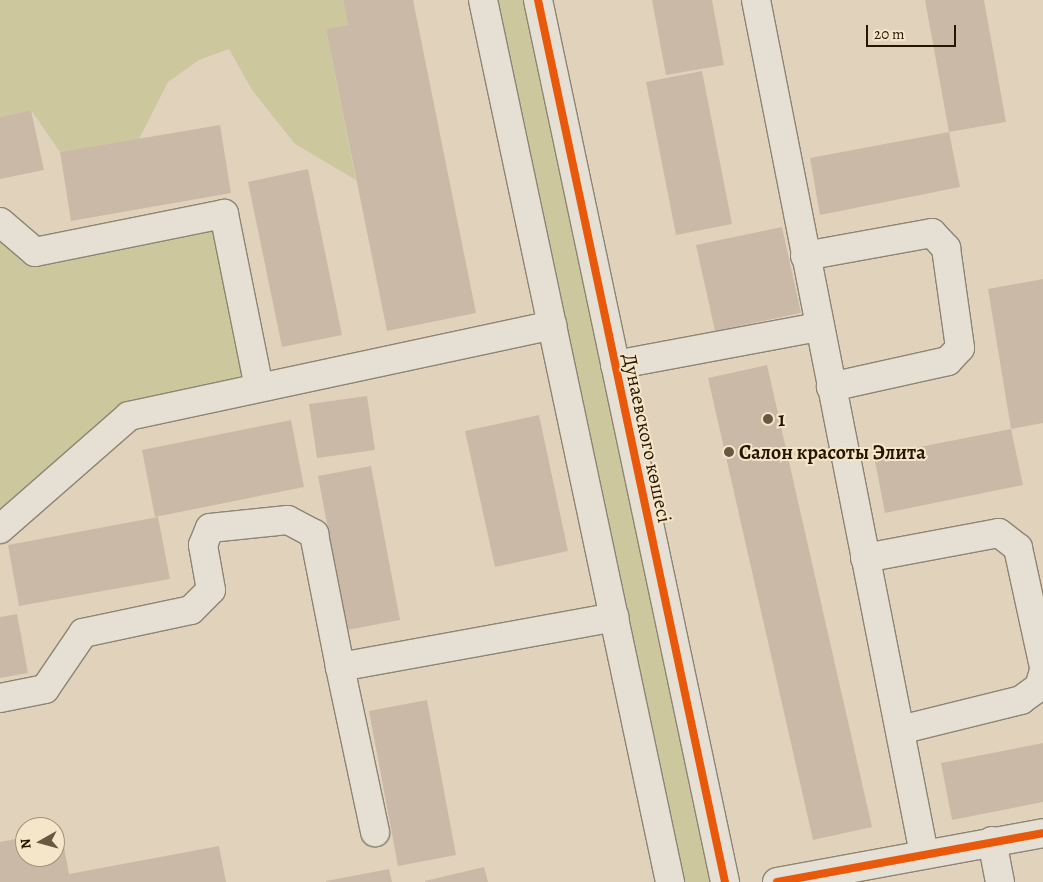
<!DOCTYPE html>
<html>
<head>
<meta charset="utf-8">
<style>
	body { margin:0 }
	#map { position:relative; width:1043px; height:882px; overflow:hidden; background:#e1d3bb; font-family:Alegreya,serif }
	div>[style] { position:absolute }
	.green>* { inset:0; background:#cdc79e }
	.building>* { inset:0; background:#cbb9a8 }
	.roads { filter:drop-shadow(1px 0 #8d8474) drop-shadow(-1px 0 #8d8474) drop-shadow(0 1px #8d8474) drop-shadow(0 -1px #8d8474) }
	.minor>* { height:28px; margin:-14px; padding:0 14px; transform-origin:14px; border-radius:14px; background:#e6dfd3 }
	.cycleway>* { height:8px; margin:-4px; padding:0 4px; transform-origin:4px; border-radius:4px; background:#e8590c }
	.dots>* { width:14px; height:14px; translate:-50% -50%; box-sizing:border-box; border:2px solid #f5e5c9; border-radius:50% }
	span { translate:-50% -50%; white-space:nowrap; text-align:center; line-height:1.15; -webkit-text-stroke:4px #f5e5c9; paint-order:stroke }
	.poi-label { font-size:20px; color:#251600; font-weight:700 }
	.left { translate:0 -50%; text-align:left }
	.street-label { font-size:20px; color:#251600 }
	.north { position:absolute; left:15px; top:817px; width:50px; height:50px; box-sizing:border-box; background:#f5e5c9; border:1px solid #a29279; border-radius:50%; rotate:263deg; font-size:14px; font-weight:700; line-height:20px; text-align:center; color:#251600 }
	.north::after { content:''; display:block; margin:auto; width:18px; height:22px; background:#675841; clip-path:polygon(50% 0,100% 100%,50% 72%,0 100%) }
	.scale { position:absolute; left:866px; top:25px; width:90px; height:22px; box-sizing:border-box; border:2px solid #251600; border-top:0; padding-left:6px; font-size:15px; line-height:18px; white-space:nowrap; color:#251600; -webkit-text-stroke:4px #f5e5c9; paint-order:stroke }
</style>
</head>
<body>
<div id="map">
	<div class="green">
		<div style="clip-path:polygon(0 0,343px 0,348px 25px,326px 29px,356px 180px,295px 144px,252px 90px,229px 49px,199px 60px,168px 82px,139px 139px,60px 152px,31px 110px,0 117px)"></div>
		<div style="clip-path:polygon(492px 0,528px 0,725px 882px,671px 882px)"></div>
		<div style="clip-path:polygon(232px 209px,266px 387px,129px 416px,0 529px,0 222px,35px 252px)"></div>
	</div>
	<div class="building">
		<div style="clip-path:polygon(343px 0,413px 0,476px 313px,387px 331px,326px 29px,348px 25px)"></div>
		<div style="clip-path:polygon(652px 0,712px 0,724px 65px,666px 75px)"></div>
		<div style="clip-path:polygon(925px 0,984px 0,1006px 122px,949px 132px)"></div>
		<div style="clip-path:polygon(702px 71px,732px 224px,676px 235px,646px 82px)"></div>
		<div style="clip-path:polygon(31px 110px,44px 170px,0 179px,0 117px)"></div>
		<div style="clip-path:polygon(220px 125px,231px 193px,71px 221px,60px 152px)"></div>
		<div style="clip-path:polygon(949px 132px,960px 187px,820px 215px,810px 158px)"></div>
		<div style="clip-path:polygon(308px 169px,342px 335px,282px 347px,248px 182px)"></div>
		<div style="clip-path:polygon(782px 227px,801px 313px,715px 331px,696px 245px)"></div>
		<div style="clip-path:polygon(1043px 279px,1043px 423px,1011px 429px,988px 289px)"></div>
		<div style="clip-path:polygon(767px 365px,872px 827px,813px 840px,708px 378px)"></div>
		<div style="clip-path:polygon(367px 396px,375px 450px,317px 458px,309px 404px)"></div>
		<div style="clip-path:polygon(539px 415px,568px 551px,495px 567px,465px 431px)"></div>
		<div style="clip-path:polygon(291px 420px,304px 487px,155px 517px,142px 450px)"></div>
		<div style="clip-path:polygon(1011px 429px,1023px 485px,885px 513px,874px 456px)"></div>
		<div style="clip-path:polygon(371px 466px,400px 620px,347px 630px,318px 476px)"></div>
		<div style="clip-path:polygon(158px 517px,170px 579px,19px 606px,8px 545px)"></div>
		<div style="clip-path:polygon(17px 614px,28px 673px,0 678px,0 617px)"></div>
		<div style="clip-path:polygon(427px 700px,456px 855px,398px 866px,369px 711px)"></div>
		<div style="clip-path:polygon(1043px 743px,1043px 802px,952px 820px,941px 763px)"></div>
		<div style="clip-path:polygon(61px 831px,69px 874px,219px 846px,226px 882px,0 882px,0 842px,25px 837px,25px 857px,55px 857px,55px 832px)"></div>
		<div style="clip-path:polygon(484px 867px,488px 882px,425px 882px,425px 881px)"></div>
		<div style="clip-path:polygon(389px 869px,392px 882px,326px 882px,326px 881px)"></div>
	</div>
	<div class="roads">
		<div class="minor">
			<div style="left:483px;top:0;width:902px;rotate:78.03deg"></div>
			<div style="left:538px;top:0;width:902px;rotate:78.03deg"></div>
			<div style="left:756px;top:0;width:870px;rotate:78.87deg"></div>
			<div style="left:0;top:222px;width:46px;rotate:40.6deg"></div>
			<div style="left:35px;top:252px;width:193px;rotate:-11.4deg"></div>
			<div style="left:224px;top:214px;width:177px;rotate:78.6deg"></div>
			<div style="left:805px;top:256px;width:129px;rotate:-10.3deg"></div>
			<div style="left:932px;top:233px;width:21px;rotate:47deg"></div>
			<div style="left:946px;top:248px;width:101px;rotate:82deg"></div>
			<div style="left:960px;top:348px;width:18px;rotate:133deg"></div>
			<div style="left:948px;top:361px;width:120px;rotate:167.5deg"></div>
			<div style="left:615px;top:365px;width:208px;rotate:-10.6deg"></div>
			<div style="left:0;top:529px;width:171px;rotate:-41.2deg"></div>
			<div style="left:129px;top:416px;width:433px;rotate:-12.1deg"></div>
			<div style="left:865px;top:558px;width:136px;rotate:-10.6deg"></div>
			<div style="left:999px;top:533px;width:24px;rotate:38deg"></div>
			<div style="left:1018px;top:548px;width:118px;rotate:77.7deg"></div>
			<div style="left:340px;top:667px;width:169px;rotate:78deg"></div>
			<div style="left:0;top:698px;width:46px;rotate:-11.3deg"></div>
			<div style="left:45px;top:689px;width:68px;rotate:-55.8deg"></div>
			<div style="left:83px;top:633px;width:110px;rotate:-12deg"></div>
			<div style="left:191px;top:610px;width:28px;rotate:-45deg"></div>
			<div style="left:211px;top:590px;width:46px;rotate:-100.1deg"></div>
			<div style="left:203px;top:545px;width:18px;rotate:-68deg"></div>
			<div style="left:210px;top:528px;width:78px;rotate:-5.9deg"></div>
			<div style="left:288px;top:520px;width:30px;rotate:28deg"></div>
			<div style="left:314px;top:534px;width:136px;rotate:78.9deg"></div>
			<div style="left:340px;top:667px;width:279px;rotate:-10.3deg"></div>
			<div style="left:900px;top:730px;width:125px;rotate:-13.9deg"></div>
			<div style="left:1021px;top:700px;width:22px;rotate:-36deg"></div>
			<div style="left:1039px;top:687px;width:14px;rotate:-73deg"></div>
			<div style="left:992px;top:841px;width:42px;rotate:79deg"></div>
			<div style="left:777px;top:882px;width:270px;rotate:-10.4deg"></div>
		</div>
	</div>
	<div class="cycleway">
		<div style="left:538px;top:0;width:902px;rotate:78.03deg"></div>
		<div style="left:777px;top:882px;width:270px;rotate:-10.4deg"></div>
	</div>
	<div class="dots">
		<div style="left:768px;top:419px;background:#675841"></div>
		<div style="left:729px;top:452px;background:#675841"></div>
	</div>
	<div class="poi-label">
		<span class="left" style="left:778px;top:419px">1</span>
		<span class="left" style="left:739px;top:452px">Салон красоты Элита</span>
	</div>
	<div class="street-label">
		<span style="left:647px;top:438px;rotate:78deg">Дунаевского көшесі</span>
	</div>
	<div class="north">N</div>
	<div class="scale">20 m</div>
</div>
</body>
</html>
